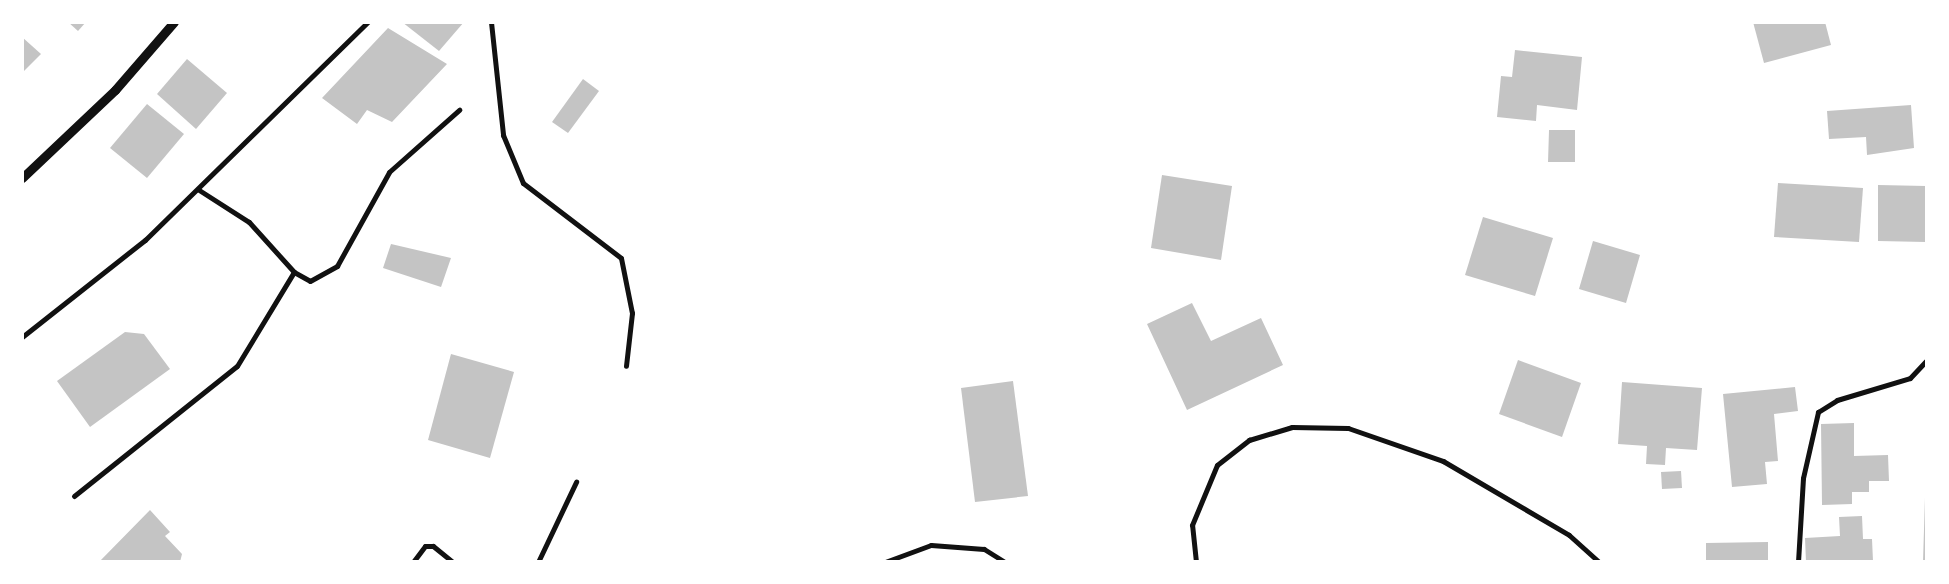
<!DOCTYPE html>
<html>
<head>
<meta charset="utf-8">
<style>
	body { margin:0 }
	#map { position:relative; width:1949px; height:584px; overflow:hidden; background:#fff; font-family:Poppins,sans-serif }
	div>[style] { position:absolute }
	.building>* { inset:0; background:#c4c4c4 }
	.minor>* { height:5px; margin:-2.5px; padding:0 2.5px; transform-origin:2.5px; border-radius:2.5px; background:#111 }
	.tertiary>* { height:9px; margin:-4.5px; padding:0 4.5px; transform-origin:4.5px; border-radius:4.5px; background:#111 }
	span { translate:-50% -50%; white-space:nowrap; text-align:center; line-height:1.15; -webkit-text-stroke:4.5px #fff; paint-order:stroke }
	.frame { position:absolute; inset:0; border:24px solid #fff; pointer-events:none }
</style>
</head>
<body>
<div id="map">
	<div class="building">
		<div style="clip-path:polygon(68px 22px,86px 22px,78px 31px)"></div>
		<div style="clip-path:polygon(402px 22px,464px 22px,439px 51px)"></div>
		<div style="clip-path:polygon(1753px 22px,1825px 22px,1831px 45px,1764px 63px)"></div>
		<div style="clip-path:polygon(388px 28px,447px 64px,392px 122px,367px 110px,357px 124px,322px 98px)"></div>
		<div style="clip-path:polygon(22px 37px,41px 54px,22px 73px)"></div>
		<div style="clip-path:polygon(1515px 50px,1582px 57px,1577px 110px,1537px 105px,1536px 121px,1497px 117px,1501px 76px,1512px 77px)"></div>
		<div style="clip-path:polygon(187px 59px,227px 93px,196px 129px,157px 94px)"></div>
		<div style="clip-path:polygon(583px 79px,599px 91px,568px 133px,552px 122px)"></div>
		<div style="clip-path:polygon(147px 104px,184px 134px,147px 178px,110px 148px)"></div>
		<div style="clip-path:polygon(1911px 105px,1914px 148px,1867px 155px,1866px 137px,1829px 139px,1827px 111px)"></div>
		<div style="clip-path:polygon(1549px 130px,1575px 130px,1575px 162px,1548px 162px)"></div>
		<div style="clip-path:polygon(1162px 175px,1232px 186px,1221px 260px,1151px 248px)"></div>
		<div style="clip-path:polygon(1778px 183px,1863px 188px,1859px 242px,1774px 237px)"></div>
		<div style="clip-path:polygon(1878px 185px,1926px 186px,1926px 242px,1878px 241px)"></div>
		<div style="clip-path:polygon(1483px 217px,1553px 238px,1535px 296px,1465px 275px)"></div>
		<div style="clip-path:polygon(1593px 241px,1640px 255px,1626px 303px,1579px 289px)"></div>
		<div style="clip-path:polygon(391px 244px,451px 258px,441px 287px,383px 268px)"></div>
		<div style="clip-path:polygon(1192px 303px,1211px 341px,1261px 318px,1283px 365px,1187px 410px,1147px 324px)"></div>
		<div style="clip-path:polygon(125px 332px,144px 334px,170px 369px,90px 427px,57px 381px)"></div>
		<div style="clip-path:polygon(451px 354px,514px 372px,490px 458px,428px 440px)"></div>
		<div style="clip-path:polygon(1518px 360px,1581px 383px,1562px 437px,1499px 414px)"></div>
		<div style="clip-path:polygon(1013px 381px,1028px 496px,975px 502px,961px 388px)"></div>
		<div style="clip-path:polygon(1622px 382px,1702px 388px,1697px 450px,1666px 448px,1665px 465px,1646px 464px,1647px 446px,1618px 444px)"></div>
		<div style="clip-path:polygon(1795px 387px,1798px 411px,1774px 414px,1778px 461px,1765px 462px,1767px 484px,1732px 487px,1723px 394px)"></div>
		<div style="clip-path:polygon(1854px 423px,1854px 456px,1888px 455px,1889px 481px,1869px 481px,1869px 492px,1852px 492px,1852px 504px,1822px 505px,1821px 424px)"></div>
		<div style="clip-path:polygon(1681px 471px,1682px 488px,1662px 489px,1661px 472px)"></div>
		<div style="clip-path:polygon(1925px 497px,1926px 497px,1926px 562px,1923px 562px)"></div>
		<div style="clip-path:polygon(150px 510px,170px 532px,165px 536px,182px 554px,180px 562px,99px 562px)"></div>
		<div style="clip-path:polygon(1862px 516px,1863px 539px,1872px 539px,1873px 561px,1806px 562px,1805px 538px,1840px 536px,1839px 517px)"></div>
		<div style="clip-path:polygon(1768px 542px,1768px 562px,1706px 562px,1706px 543px)"></div>
	</div>
	<div class="minor">
		<div style="left:491px;top:22px;width:114px;rotate:83.9deg"></div>
		<div style="left:503px;top:135px;width:52px;rotate:67.4deg"></div>
		<div style="left:523px;top:183px;width:123px;rotate:37.4deg"></div>
		<div style="left:621px;top:258px;width:56px;rotate:78.7deg"></div>
		<div style="left:632px;top:313px;width:53px;rotate:96.5deg"></div>
		<div style="left:199px;top:190px;width:59px;rotate:32.6deg"></div>
		<div style="left:249px;top:222px;width:67px;rotate:48deg"></div>
		<div style="left:294px;top:272px;width:18px;rotate:29deg"></div>
		<div style="left:310px;top:281px;width:31px;rotate:-29deg"></div>
		<div style="left:337px;top:266px;width:107px;rotate:-61deg"></div>
		<div style="left:389px;top:172px;width:94px;rotate:-41.5deg"></div>
		<div style="left:22px;top:337px;width:157px;rotate:-38.3deg"></div>
		<div style="left:145px;top:240px;width:312px;rotate:-44.4deg"></div>
		<div style="left:74px;top:496px;width:208px;rotate:-38.6deg"></div>
		<div style="left:237px;top:366px;width:110px;rotate:-58.8deg"></div>
		<div style="left:413px;top:562px;width:20px;rotate:-53deg"></div>
		<div style="left:425px;top:546px;width:8px"></div>
		<div style="left:433px;top:546px;width:26px;rotate:39deg"></div>
		<div style="left:538px;top:562px;width:89px;rotate:-64.6deg"></div>
		<div style="left:885px;top:562px;width:49px;rotate:-20.3deg"></div>
		<div style="left:931px;top:545px;width:53px;rotate:4.3deg"></div>
		<div style="left:984px;top:549px;width:25px;rotate:32deg"></div>
		<div style="left:1196px;top:562px;width:37px;rotate:-96deg"></div>
		<div style="left:1192px;top:525px;width:65px;rotate:-67.4deg"></div>
		<div style="left:1217px;top:465px;width:41px;rotate:-38deg"></div>
		<div style="left:1249px;top:440px;width:45px;rotate:-16.8deg"></div>
		<div style="left:1292px;top:427px;width:56px;rotate:1deg"></div>
		<div style="left:1348px;top:428px;width:101px;rotate:19.2deg"></div>
		<div style="left:1443px;top:461px;width:146px;rotate:30.4deg"></div>
		<div style="left:1569px;top:535px;width:40px;rotate:42deg"></div>
		<div style="left:1798px;top:562px;width:84px;rotate:-86.6deg"></div>
		<div style="left:1803px;top:478px;width:68px;rotate:-77.2deg"></div>
		<div style="left:1818px;top:412px;width:22px;rotate:-32deg"></div>
		<div style="left:1837px;top:400px;width:76px;rotate:-16.8deg"></div>
		<div style="left:1910px;top:378px;width:23px;rotate:-47deg"></div>
	</div>
	<div class="tertiary">
		<div style="left:22px;top:178px;width:128px;rotate:-43.4deg"></div>
		<div style="left:115px;top:90px;width:90px;rotate:-49.1deg"></div>
	</div>
	<div class="frame"></div>
</div>
</body>
</html>
